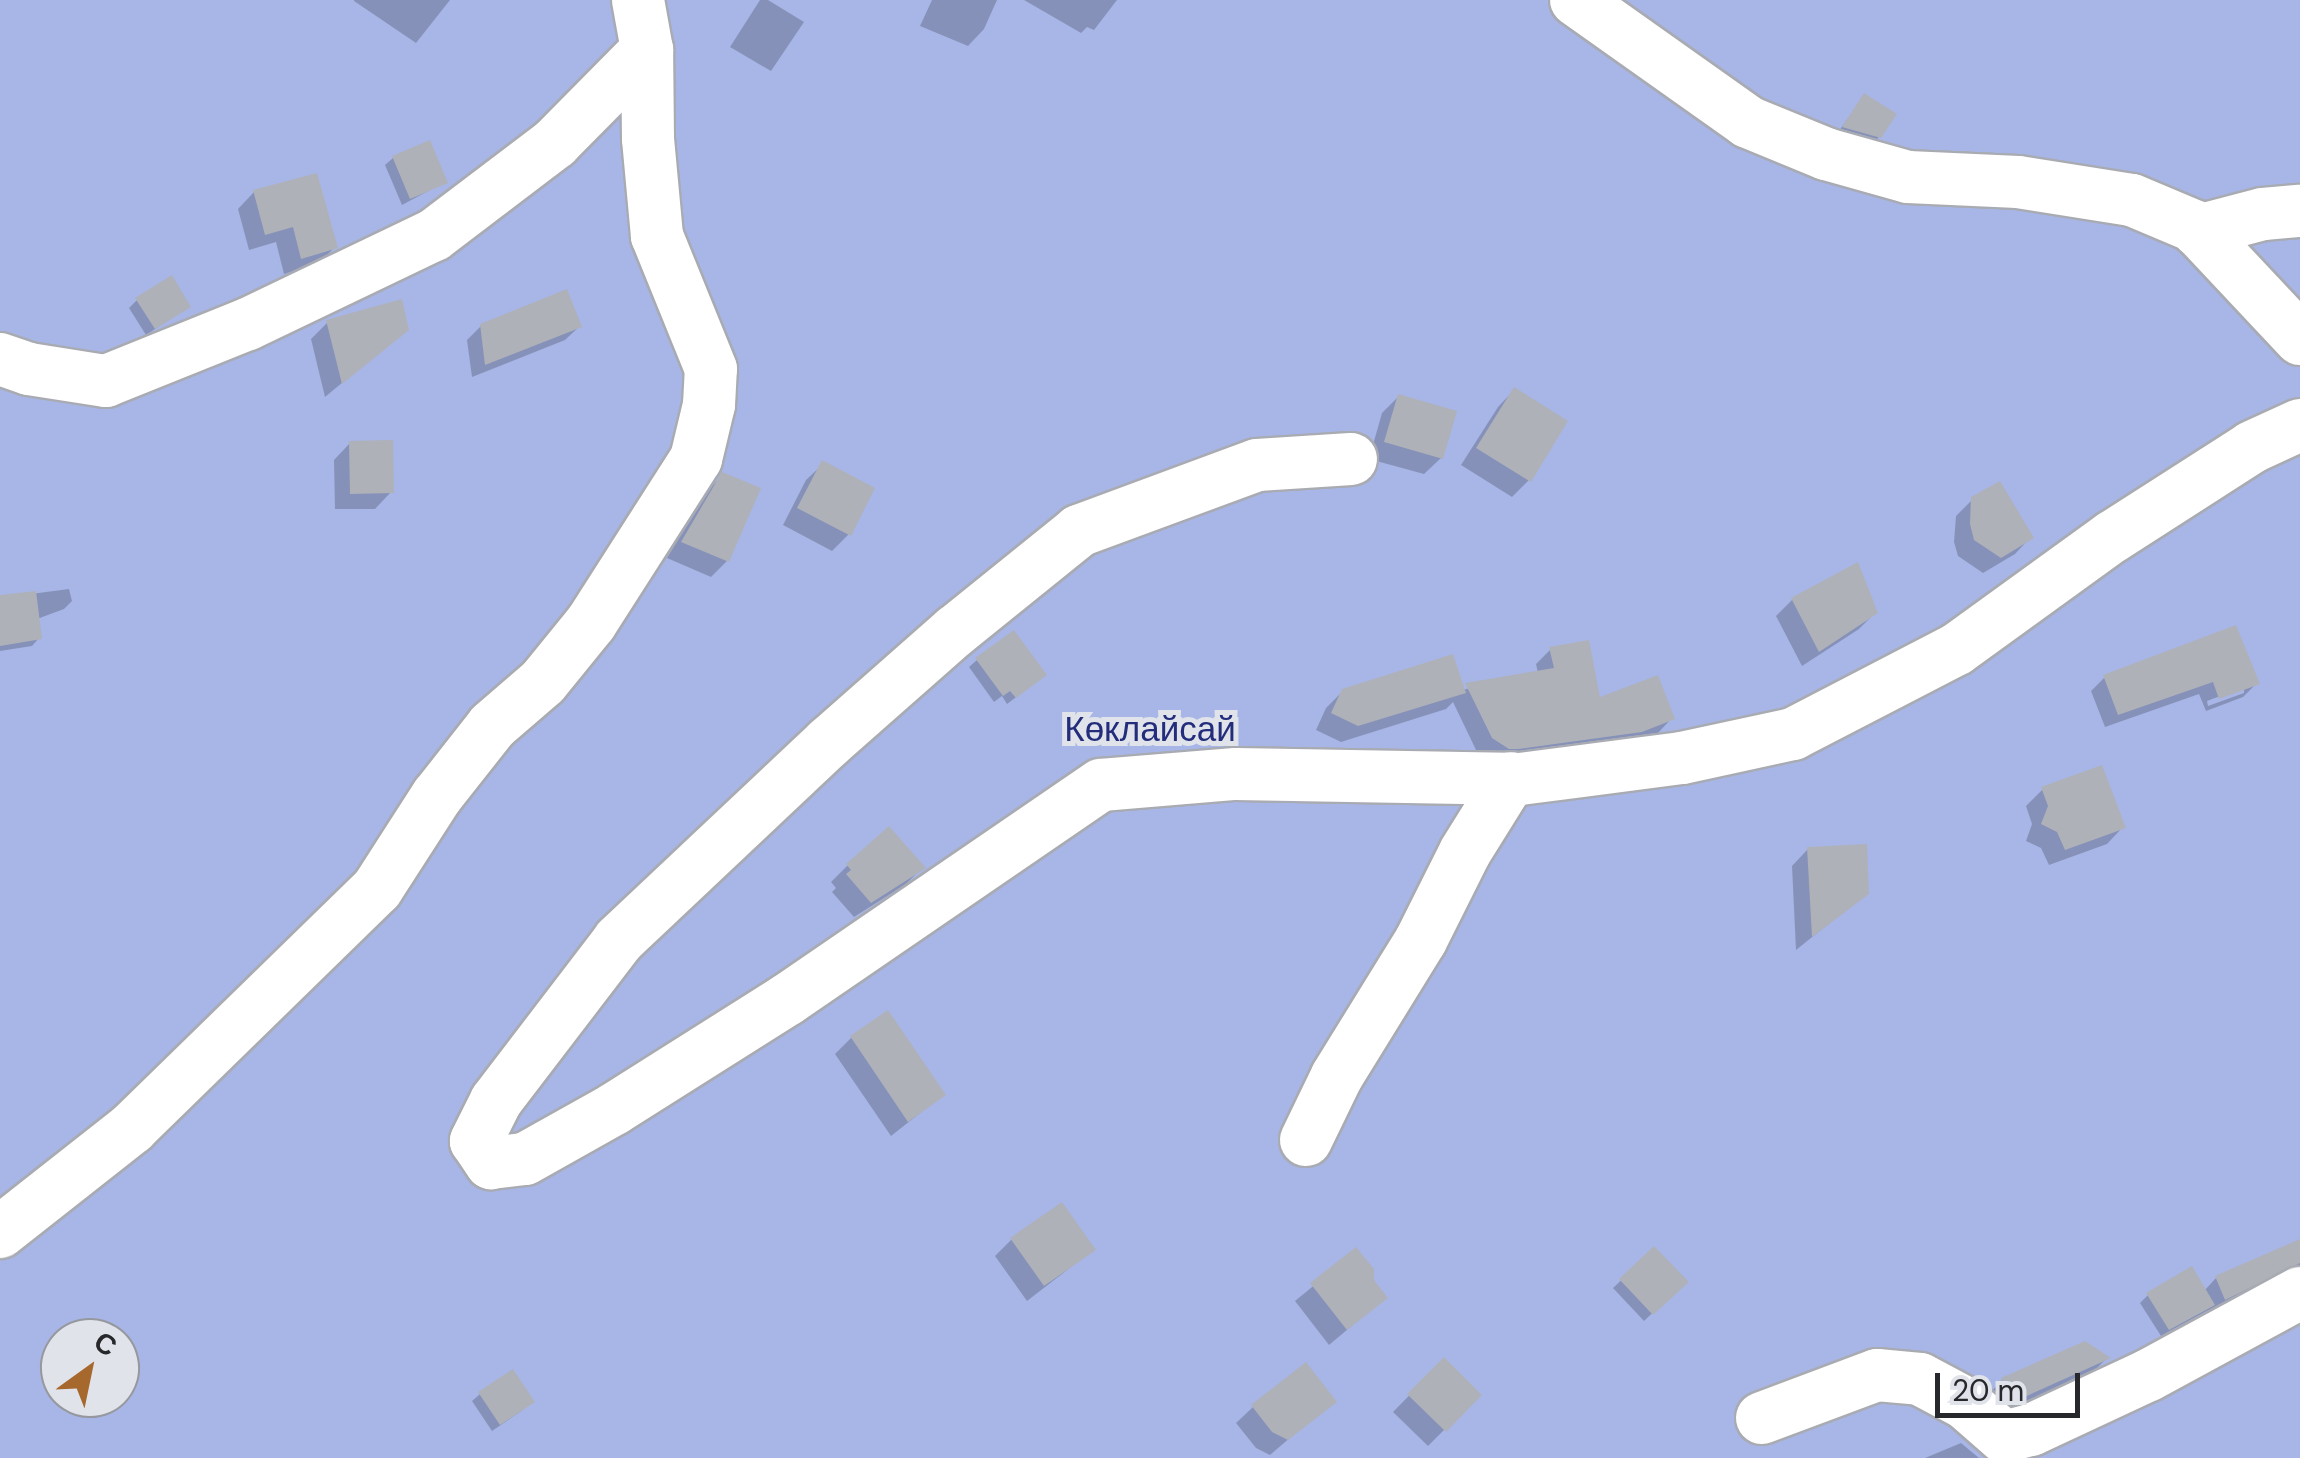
<!DOCTYPE html>
<html>
<head>
<meta charset="utf-8">
<style>
	body { margin:0 }
	#map { position:relative; width:2300px; height:1458px; overflow:hidden; background:#e0e3ea; font-family:"DM Sans",sans-serif }
	div>[style] { position:absolute }
	.green>* { inset:0; background:#a7b6e6 }
	.shadow>* { inset:0; background:#0003 }
	.building>* { inset:0; background:#afb1b9 }
	.roads { filter:drop-shadow(2px 0 #a9abb3) drop-shadow(-2px 0 #a9abb3) drop-shadow(0 2px #a9abb3) drop-shadow(0 -2px #a9abb3) }
	.minor>* { height:52px; margin:-26px; padding:0 26px; transform-origin:26px; border-radius:26px; background:#fff }
	span { translate:-50% -50%; white-space:nowrap; text-align:center; line-height:1.15; -webkit-text-stroke:10px #e0e3ea; paint-order:stroke }
	.park-label { font-size:35px; color:#232d7c }
	.north { position:absolute; left:40px; top:1318px; width:100px; height:100px; box-sizing:border-box; background:#e0e3ea; border:2px solid #96989e; border-radius:50%; rotate:33deg; font-size:28px; font-weight:700; line-height:40px; text-align:center; color:#27282b }
	.north::after { content:''; display:block; margin:auto; width:35px; height:45px; background:#a6682d; clip-path:polygon(50% 0,100% 100%,50% 72%,0 100%) }
	.scale { position:absolute; left:1935px; top:1373px; width:145px; height:45px; box-sizing:border-box; border:5px solid #27282b; border-top:0; padding-left:12px; font-size:30px; line-height:35px; white-space:nowrap; color:#27282b; -webkit-text-stroke:8px #e0e3ea; paint-order:stroke }
</style>
</head>
<body>
<div id="map">
	<div class="green">
		<div style="clip-path:polygon(evenodd,0 0,2300px 0,2300px 1458px,0 1458px,0 0,60px 1338px,120px 1338px,120px 1398px,60px 1398px,60px 1338px)"></div>
	</div>
	<div class="shadow">
		<div style="clip-path:polygon(450px 0,416px 43px,354px 1px,354px 0)"></div>
		<div style="clip-path:polygon(760px 0,768px 0,804px 22px,771px 71px,730px 47px)"></div>
		<div style="clip-path:polygon(932px 0,997px 0,984px 29px,968px 46px,920px 26px)"></div>
		<div style="clip-path:polygon(1024px 0,1117px 0,1094px 30px,1087px 27px,1081px 33px)"></div>
		<div style="clip-path:polygon(1864px 96px,1879px 137px,1871px 145px,1836px 135px)"></div>
		<div style="clip-path:polygon(393px 158px,445px 182px,402px 205px,385px 165px)"></div>
		<div style="clip-path:polygon(254px 192px,335px 247px,319px 263px,284px 274px,276px 242px,249px 250px,238px 209px)"></div>
		<div style="clip-path:polygon(137px 300px,188px 307px,146px 335px,129px 308px)"></div>
		<div style="clip-path:polygon(328px 322px,407px 329px,325px 397px,311px 339px)"></div>
		<div style="clip-path:polygon(481px 326px,580px 326px,565px 340px,472px 377px,467px 340px)"></div>
		<div style="clip-path:polygon(1514px 390px,1529px 480px,1512px 497px,1461px 465px,1498px 407px)"></div>
		<div style="clip-path:polygon(1398px 397px,1441px 458px,1424px 474px,1369px 459px,1382px 413px)"></div>
		<div style="clip-path:polygon(350px 443px,391px 492px,375px 509px,335px 509px,334px 460px)"></div>
		<div style="clip-path:polygon(823px 464px,849px 534px,832px 551px,783px 525px,806px 480px)"></div>
		<div style="clip-path:polygon(723px 475px,727px 561px,711px 577px,667px 558px,706px 492px)"></div>
		<div style="clip-path:polygon(1973px 499px,2031px 537px,2015px 554px,1983px 573px,1958px 556px,1954px 542px,1956px 516px)"></div>
		<div style="clip-path:polygon(69px 589px,72px 601px,64px 609px,37px 619px,39px 638px,32px 646px,0 651px,0 598px)"></div>
		<div style="clip-path:polygon(1792px 600px,1875px 613px,1859px 629px,1802px 666px,1776px 616px)"></div>
		<div style="clip-path:polygon(1551px 649px,1598px 701px,1672px 718px,1658px 733px,1625px 745px,1502px 763px,1477px 752px,1453px 702px,1446px 709px,1341px 742px,1316px 730px,1326px 708px,1343px 691px,1462px 690px,1538px 673px,1536px 664px)"></div>
		<div style="clip-path:polygon(977px 660px,1036px 682px,1007px 704px,1002px 696px,994px 702px,969px 667px)"></div>
		<div style="clip-path:polygon(evenodd,2105px 677px,2257px 683px,2243px 697px,2206px 711px,2199px 694px,2105px 727px,2091px 691px,2105px 677px,2244px 687px,2244px 693px,2208px 706px,2207px 701px,2244px 687px)"></div>
		<div style="clip-path:polygon(2042px 790px,2123px 827px,2107px 844px,2049px 865px,2041px 848px,2026px 841px,2032px 824px,2026px 806px)"></div>
		<div style="clip-path:polygon(1808px 849px,1867px 893px,1796px 950px,1792px 866px)"></div>
		<div style="clip-path:polygon(847px 866px,922px 868px,906px 884px,854px 917px,832px 892px,836px 888px,831px 882px)"></div>
		<div style="clip-path:polygon(852px 1037px,943px 1095px,891px 1136px,835px 1054px)"></div>
		<div style="clip-path:polygon(1011px 1240px,1093px 1250px,1027px 1301px,995px 1256px)"></div>
		<div style="clip-path:polygon(2300px 1242px,2300px 1285px,2208px 1314px,2207px 1311px,2161px 1336px,2140px 1303px,2148px 1295px,2204px 1291px,2216px 1278px)"></div>
		<div style="clip-path:polygon(1654px 1249px,1685px 1282px,1644px 1321px,1613px 1288px)"></div>
		<div style="clip-path:polygon(1356px 1251px,1385px 1298px,1329px 1345px,1295px 1301px)"></div>
		<div style="clip-path:polygon(2107px 1358px,2091px 1374px,1995px 1419px,1986px 1397px,2002px 1380px)"></div>
		<div style="clip-path:polygon(1444px 1360px,1479px 1395px,1428px 1446px,1393px 1412px)"></div>
		<div style="clip-path:polygon(480px 1394px,524px 1409px,492px 1431px,472px 1401px)"></div>
		<div style="clip-path:polygon(1333px 1401px,1270px 1455px,1256px 1448px,1236px 1423px,1253px 1407px)"></div>
		<div style="clip-path:polygon(1961px 1443px,1979px 1458px,1925px 1458px)"></div>
	</div>
	<div class="building">
		<div style="clip-path:polygon(1864px 93px,1897px 114px,1881px 138px,1842px 127px)"></div>
		<div style="clip-path:polygon(430px 140px,448px 183px,410px 199px,392px 156px)"></div>
		<div style="clip-path:polygon(317px 173px,338px 248px,301px 259px,293px 227px,265px 235px,253px 190px)"></div>
		<div style="clip-path:polygon(172px 275px,191px 307px,155px 329px,135px 298px)"></div>
		<div style="clip-path:polygon(567px 289px,582px 327px,485px 365px,480px 324px)"></div>
		<div style="clip-path:polygon(402px 299px,409px 330px,342px 384px,326px 320px)"></div>
		<div style="clip-path:polygon(1514px 387px,1568px 421px,1531px 482px,1476px 448px)"></div>
		<div style="clip-path:polygon(1398px 394px,1457px 411px,1443px 459px,1384px 442px)"></div>
		<div style="clip-path:polygon(393px 440px,394px 493px,350px 494px,349px 441px)"></div>
		<div style="clip-path:polygon(822px 460px,875px 488px,851px 536px,797px 508px)"></div>
		<div style="clip-path:polygon(722px 472px,761px 488px,729px 562px,681px 542px)"></div>
		<div style="clip-path:polygon(2000px 481px,2034px 538px,2001px 558px,1974px 540px,1970px 524px,1971px 497px)"></div>
		<div style="clip-path:polygon(1858px 562px,1878px 613px,1819px 652px,1791px 598px)"></div>
		<div style="clip-path:polygon(36px 591px,42px 639px,0 646px,0 595px)"></div>
		<div style="clip-path:polygon(2236px 625px,2260px 684px,2219px 699px,2213px 682px,2118px 715px,2103px 675px)"></div>
		<div style="clip-path:polygon(1014px 630px,1047px 675px,1016px 698px,1010px 691px,1003px 696px,975px 658px)"></div>
		<div style="clip-path:polygon(1589px 640px,1600px 697px,1658px 675px,1675px 719px,1642px 732px,1518px 749px,1509px 749px,1492px 738px,1465px 683px,1554px 668px,1549px 647px)"></div>
		<div style="clip-path:polygon(1453px 654px,1466px 693px,1358px 726px,1331px 713px,1342px 689px)"></div>
		<div style="clip-path:polygon(2102px 765px,2126px 828px,2065px 850px,2057px 832px,2041px 824px,2048px 806px,2041px 787px)"></div>
		<div style="clip-path:polygon(889px 826px,926px 868px,871px 903px,846px 874px,851px 870px,846px 864px)"></div>
		<div style="clip-path:polygon(1867px 844px,1869px 894px,1812px 937px,1807px 847px)"></div>
		<div style="clip-path:polygon(888px 1010px,946px 1095px,908px 1122px,850px 1036px)"></div>
		<div style="clip-path:polygon(1062px 1202px,1096px 1250px,1044px 1286px,1010px 1238px)"></div>
		<div style="clip-path:polygon(2300px 1239px,2300px 1263px,2225px 1300px,2215px 1276px)"></div>
		<div style="clip-path:polygon(1654px 1246px,1689px 1282px,1653px 1315px,1619px 1279px)"></div>
		<div style="clip-path:polygon(1356px 1247px,1374px 1269px,1374px 1280px,1388px 1298px,1347px 1330px,1310px 1283px)"></div>
		<div style="clip-path:polygon(2192px 1266px,2215px 1305px,2169px 1330px,2146px 1293px)"></div>
		<div style="clip-path:polygon(2085px 1341px,2111px 1358px,2011px 1403px,2001px 1378px)"></div>
		<div style="clip-path:polygon(1444px 1357px,1482px 1395px,1446px 1432px,1407px 1394px)"></div>
		<div style="clip-path:polygon(1306px 1362px,1337px 1402px,1288px 1440px,1272px 1432px,1251px 1405px)"></div>
		<div style="clip-path:polygon(513px 1369px,535px 1402px,500px 1425px,478px 1392px)"></div>
	</div>
	<div class="roads">
		<div class="minor">
			<div style="left:1576px;top:0;width:211px;rotate:35.3deg"></div>
			<div style="left:1748px;top:122px;width:84px;rotate:22.3deg"></div>
			<div style="left:1826px;top:154px;width:85px;rotate:15.7deg"></div>
			<div style="left:1908px;top:177px;width:110px;rotate:2.6deg"></div>
			<div style="left:2018px;top:182px;width:115px;rotate:9deg"></div>
			<div style="left:2132px;top:200px;width:67px;rotate:22.8deg"></div>
			<div style="left:2194px;top:226px;width:155px;rotate:46.8deg"></div>
			<div style="left:2198px;top:231px;width:67px;rotate:-14.7deg"></div>
			<div style="left:2263px;top:214px;width:37px;rotate:-5deg"></div>
			<div style="left:0;top:359px;width:31px;rotate:19deg"></div>
			<div style="left:29px;top:369px;width:78px;rotate:8.9deg"></div>
			<div style="left:106px;top:381px;width:153px;rotate:-21.9deg"></div>
			<div style="left:248px;top:324px;width:206px;rotate:-25.6deg"></div>
			<div style="left:434px;top:235px;width:152px;rotate:-37.2deg"></div>
			<div style="left:555px;top:143px;width:131px;rotate:-45.3deg"></div>
			<div style="left:1351px;top:459px;width:94px;rotate:176.3deg"></div>
			<div style="left:1257px;top:465px;width:190px;rotate:159.7deg"></div>
			<div style="left:1079px;top:531px;width:159px;rotate:141.1deg"></div>
			<div style="left:955px;top:631px;width:168px;rotate:138.6deg"></div>
			<div style="left:829px;top:742px;width:289px;rotate:136.7deg"></div>
			<div style="left:619px;top:940px;width:203px;rotate:127.4deg"></div>
			<div style="left:496px;top:1101px;width:45px;rotate:116.6deg"></div>
			<div style="left:476px;top:1141px;width:27px;rotate:56deg"></div>
			<div style="left:491px;top:1163px;width:34px;rotate:-7deg"></div>
			<div style="left:525px;top:1159px;width:102px;rotate:-29.3deg"></div>
			<div style="left:614px;top:1109px;width:206px;rotate:-32.3deg"></div>
			<div style="left:788px;top:999px;width:379px;rotate:-34.4deg"></div>
			<div style="left:1101px;top:785px;width:135px;rotate:-4.7deg"></div>
			<div style="left:1236px;top:774px;width:284px;rotate:1deg"></div>
			<div style="left:1520px;top:779px;width:163px;rotate:-7.4deg"></div>
			<div style="left:1682px;top:758px;width:114px;rotate:-12.2deg"></div>
			<div style="left:1793px;top:734px;width:185px;rotate:-27.4deg"></div>
			<div style="left:1957px;top:649px;width:191px;rotate:-35.9deg"></div>
			<div style="left:2112px;top:537px;width:166px;rotate:-32.7deg"></div>
			<div style="left:2252px;top:447px;width:53px;rotate:-24.6deg"></div>
			<div style="left:1306px;top:1140px;width:71px;rotate:-64.2deg"></div>
			<div style="left:1337px;top:1076px;width:160px;rotate:-58.3deg"></div>
			<div style="left:1421px;top:940px;width:98px;rotate:-63.4deg"></div>
			<div style="left:1465px;top:852px;width:87px;rotate:-58.1deg"></div>
			<div style="left:0;top:1232px;width:168px;rotate:-38.2deg"></div>
			<div style="left:132px;top:1128px;width:342px;rotate:-44.3deg"></div>
			<div style="left:377px;top:889px;width:111px;rotate:-57.2deg"></div>
			<div style="left:437px;top:796px;width:89px;rotate:-51.8deg"></div>
			<div style="left:492px;top:726px;width:67px;rotate:-40.8deg"></div>
			<div style="left:543px;top:682px;width:76px;rotate:-50.9deg"></div>
			<div style="left:591px;top:623px;width:195px;rotate:-57.4deg"></div>
			<div style="left:696px;top:459px;width:56px;rotate:-76.5deg"></div>
			<div style="left:709px;top:405px;width:36px;rotate:-87deg"></div>
			<div style="left:711px;top:369px;width:144px;rotate:-112.1deg"></div>
			<div style="left:657px;top:236px;width:97px;rotate:-95.3deg"></div>
			<div style="left:648px;top:139px;width:89px;rotate:-90.6deg"></div>
			<div style="left:647px;top:50px;width:51px;rotate:-100.2deg"></div>
			<div style="left:1762px;top:1418px;width:123px;rotate:-20.5deg"></div>
			<div style="left:1877px;top:1375px;width:43px;rotate:5.3deg"></div>
			<div style="left:1920px;top:1379px;width:51px;rotate:28.1deg"></div>
			<div style="left:1965px;top:1403px;width:52px;rotate:41.1deg"></div>
			<div style="left:2004px;top:1437px;width:28px;rotate:-15deg"></div>
			<div style="left:2031px;top:1430px;width:130px;rotate:-25deg"></div>
			<div style="left:2149px;top:1375px;width:172px;rotate:-28.5deg"></div>
		</div>
	</div>
	<div class="park-label">
		<span style="left:1150px;top:729px">Көклайсай</span>
	</div>
	<div class="north">С</div>
	<div class="scale">20 m</div>
</div>
</body>
</html>
